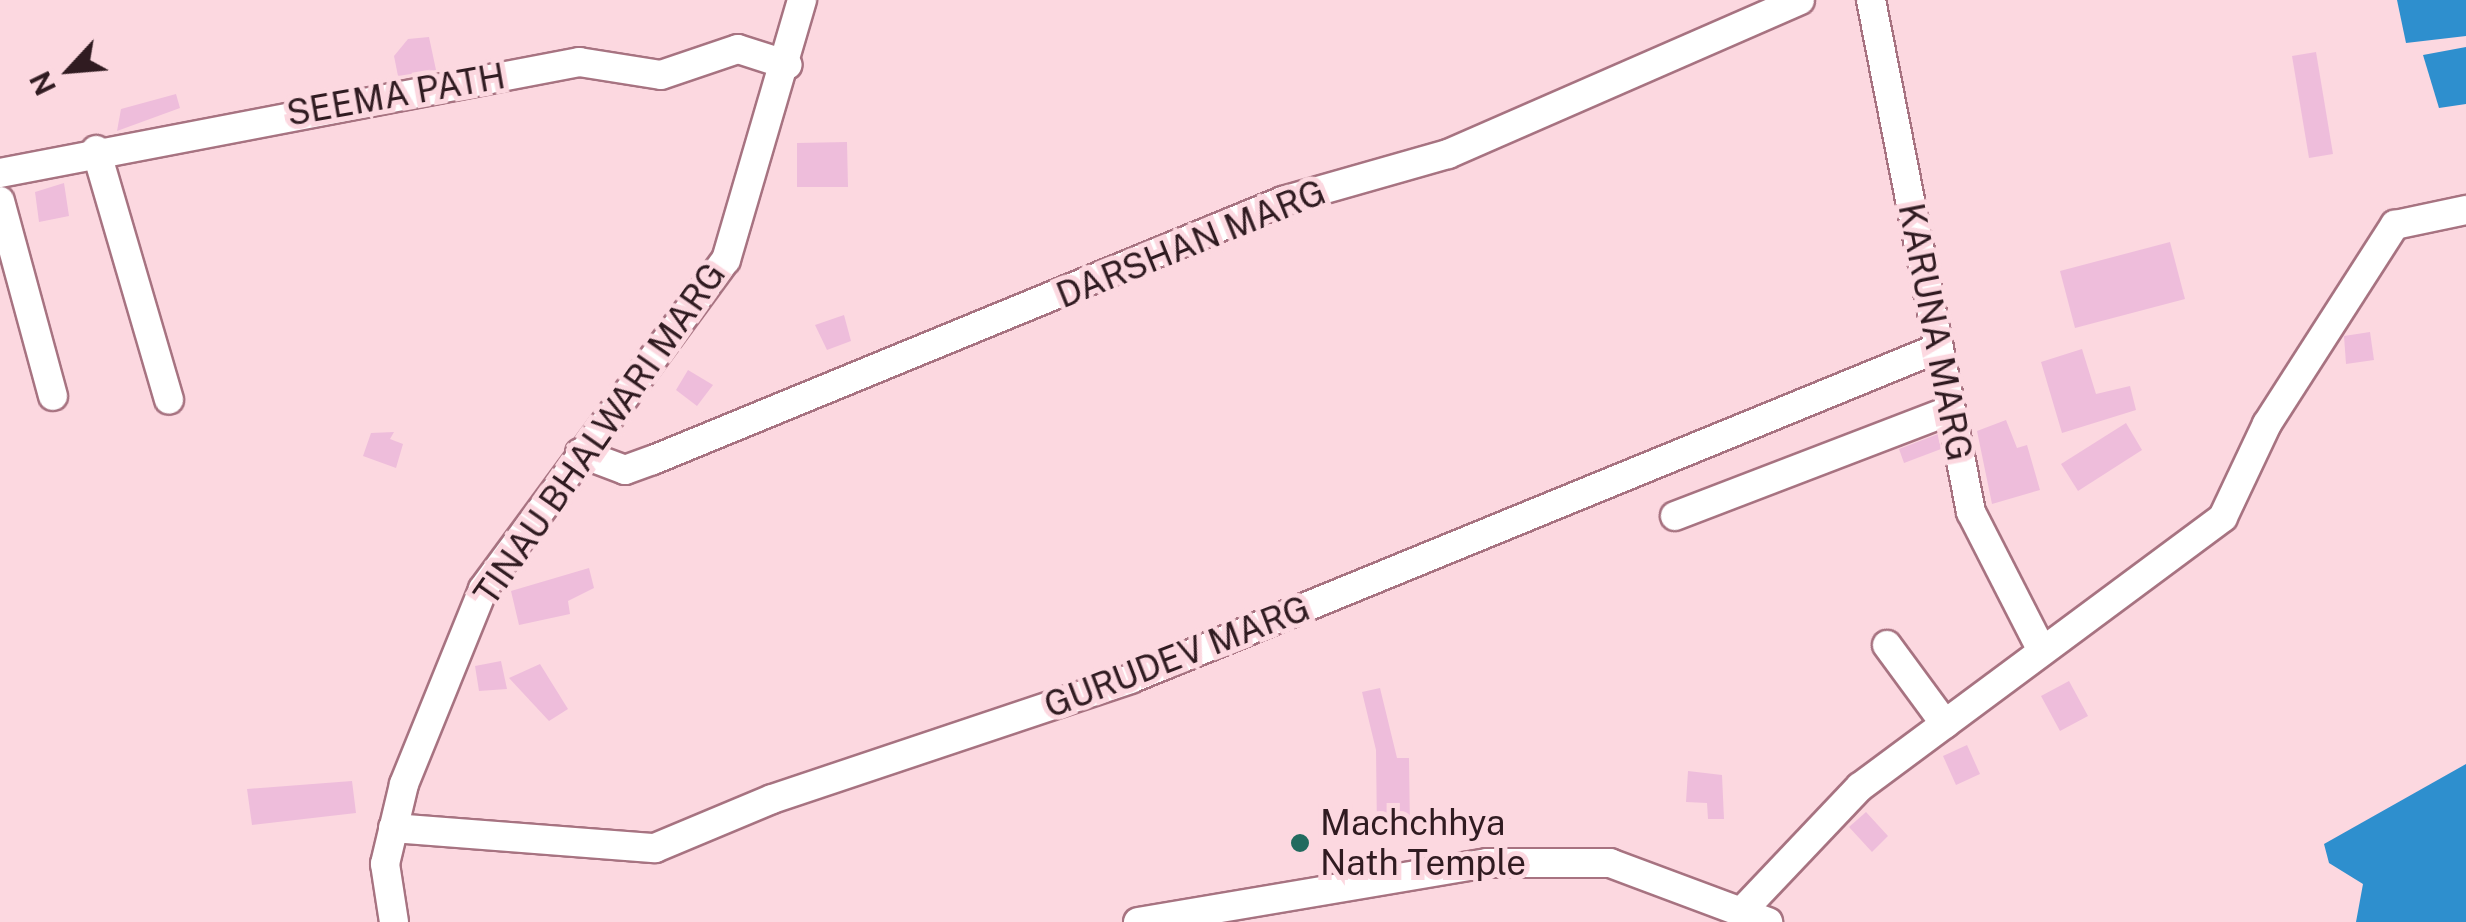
<!DOCTYPE html>
<html>
<head>
<meta charset="utf-8">
<style>
	body { margin:0 }
	#map { position:relative; width:2466px; height:922px; overflow:hidden; background:#fcd8e0; font-family:"Public Sans",sans-serif }
	div>[style] { position:absolute }
	.water>* { inset:0; background:#2e8fce }
	.building>* { inset:0; background:#eebddb }
	.roads { filter:drop-shadow(2px 0 #a77381) drop-shadow(-2px 0 #a77381) drop-shadow(0 2px #a77381) drop-shadow(0 -2px #a77381) }
	.minor>* { height:28px; margin:-14px; padding:0 14px; transform-origin:14px; border-radius:14px; background:#fff }
	.dots>* { width:28px; height:28px; translate:-50% -50%; box-sizing:border-box; border:5px solid #fcd8e0; border-radius:50% }
	span { translate:-50% -50%; white-space:nowrap; text-align:center; line-height:1.15; -webkit-text-stroke:10px #fcd8e0; paint-order:stroke }
	.street-label { font-size:35px; color:#301b21 }
	.poi-label { font-size:35px; color:#301b21 }
	.left { translate:0 -50%; text-align:left }
	.north { position:absolute; left:20px; top:20px; width:100px; height:100px; -webkit-text-stroke:8px #fcd8e0; paint-order:stroke; rotate:244deg; font-size:28px; font-weight:700; line-height:40px; text-align:center; color:#301b21 }
	.north::after { content:''; display:block; margin:auto; width:35px; height:45px; background:#301b21; clip-path:polygon(50% 0,100% 100%,50% 72%,0 100%) }
</style>
</head>
<body>
<div id="map">
	<div class="water">
		<div style="clip-path:polygon(2397px 0,2466px 0,2466px 36px,2406px 43px)"></div>
		<div style="clip-path:polygon(2466px 47px,2466px 104px,2439px 108px,2423px 55px)"></div>
		<div style="clip-path:polygon(2466px 764px,2466px 922px,2356px 922px,2363px 884px,2329px 863px,2324px 844px)"></div>
	</div>
	<div class="building">
		<div style="clip-path:polygon(429px 37px,436px 70px,398px 76px,394px 56px,408px 39px)"></div>
		<div style="clip-path:polygon(2316px 52px,2333px 154px,2309px 158px,2292px 56px)"></div>
		<div style="clip-path:polygon(176px 94px,180px 108px,117px 131px,121px 109px)"></div>
		<div style="clip-path:polygon(847px 142px,848px 187px,797px 187px,797px 143px)"></div>
		<div style="clip-path:polygon(64px 183px,69px 216px,39px 222px,35px 192px)"></div>
		<div style="clip-path:polygon(2170px 242px,2185px 299px,2075px 328px,2060px 271px)"></div>
		<div style="clip-path:polygon(844px 315px,851px 341px,827px 350px,815px 325px)"></div>
		<div style="clip-path:polygon(2370px 332px,2374px 360px,2346px 364px,2344px 336px)"></div>
		<div style="clip-path:polygon(2082px 349px,2096px 394px,2130px 386px,2136px 410px,2062px 433px,2041px 362px)"></div>
		<div style="clip-path:polygon(688px 370px,713px 385px,697px 406px,676px 390px)"></div>
		<div style="clip-path:polygon(2006px 420px,2017px 448px,2027px 445px,2040px 490px,1992px 504px,1977px 431px)"></div>
		<div style="clip-path:polygon(2126px 423px,2142px 450px,2078px 491px,2061px 464px)"></div>
		<div style="clip-path:polygon(394px 432px,390px 439px,403px 444px,396px 468px,363px 456px,371px 433px)"></div>
		<div style="clip-path:polygon(1938px 434px,1941px 449px,1904px 463px,1899px 449px)"></div>
		<div style="clip-path:polygon(589px 568px,594px 588px,568px 601px,570px 614px,519px 625px,511px 591px)"></div>
		<div style="clip-path:polygon(501px 661px,507px 689px,479px 691px,475px 666px)"></div>
		<div style="clip-path:polygon(540px 664px,568px 709px,549px 721px,509px 678px)"></div>
		<div style="clip-path:polygon(2069px 681px,2088px 716px,2060px 731px,2041px 696px)"></div>
		<div style="clip-path:polygon(1380px 688px,1397px 758px,1409px 758px,1410px 830px,1377px 831px,1376px 750px,1362px 692px)"></div>
		<div style="clip-path:polygon(1967px 745px,1980px 774px,1956px 785px,1943px 756px)"></div>
		<div style="clip-path:polygon(1688px 771px,1722px 775px,1724px 819px,1708px 819px,1707px 803px,1686px 802px)"></div>
		<div style="clip-path:polygon(352px 781px,356px 813px,252px 825px,247px 789px)"></div>
		<div style="clip-path:polygon(1866px 812px,1888px 836px,1872px 852px,1849px 827px)"></div>
	</div>
	<div class="roads">
		<div class="minor">
			<div style="left:1871px;top:0;width:522px;rotate:78.95deg"></div>
			<div style="left:1971px;top:512px;width:154px;rotate:62.9deg"></div>
			<div style="left:96px;top:150px;width:260px;rotate:73.7deg"></div>
			<div style="left:0;top:173px;width:590px;rotate:-10.85deg"></div>
			<div style="left:579px;top:62px;width:83px;rotate:9deg"></div>
			<div style="left:661px;top:75px;width:81px;rotate:-18.7deg"></div>
			<div style="left:738px;top:49px;width:52px;rotate:17.7deg"></div>
			<div style="left:0;top:201px;width:202px;rotate:74.8deg"></div>
			<div style="left:580px;top:453px;width:48px;rotate:20.7deg"></div>
			<div style="left:625px;top:470px;width:30px;rotate:-20deg"></div>
			<div style="left:653px;top:460px;width:681px;rotate:-22.35deg"></div>
			<div style="left:1283px;top:201px;width:172px;rotate:-15.9deg"></div>
			<div style="left:1448px;top:154px;width:384px;rotate:-23.6deg"></div>
			<div style="left:1675px;top:516px;width:292px;rotate:-21deg"></div>
			<div style="left:1887px;top:645px;width:98px;rotate:53.7deg"></div>
			<div style="left:393px;top:828px;width:263px;rotate:4.4deg"></div>
			<div style="left:655px;top:848px;width:127px;rotate:-22.7deg"></div>
			<div style="left:772px;top:799px;width:378px;rotate:-18.5deg"></div>
			<div style="left:1130px;top:679px;width:871px;rotate:-22.27deg"></div>
			<div style="left:1745px;top:908px;width:167px;rotate:-46.5deg"></div>
			<div style="left:1860px;top:787px;width:452px;rotate:-36.6deg"></div>
			<div style="left:2223px;top:517px;width:103px;rotate:-64.7deg"></div>
			<div style="left:2267px;top:424px;width:237px;rotate:-57.3deg"></div>
			<div style="left:2395px;top:225px;width:73px;rotate:-11.9deg"></div>
			<div style="left:394px;top:922px;width:59px;rotate:-98.8deg"></div>
			<div style="left:385px;top:864px;width:82px;rotate:-76.6deg"></div>
			<div style="left:404px;top:784px;width:210px;rotate:-67.9deg"></div>
			<div style="left:483px;top:589px;width:409px;rotate:-53.6deg"></div>
			<div style="left:726px;top:260px;width:271px;rotate:-73.7deg"></div>
			<div style="left:1138px;top:922px;width:354px;rotate:-9.6deg"></div>
			<div style="left:1487px;top:863px;width:123px"></div>
			<div style="left:1610px;top:863px;width:169px;rotate:20.5deg"></div>
		</div>
	</div>
	<div class="dots">
		<div style="left:1300px;top:843px;background:#226a5f"></div>
	</div>
	<div class="street-label">
		<span style="left:396px;top:95px;rotate:-10deg">SEEMA PATH</span>
		<span style="left:1191px;top:244px;rotate:-22deg">DARSHAN MARG</span>
		<span style="left:1935px;top:332px;rotate:79deg">KARUNA MARG</span>
		<span style="left:600px;top:434px;rotate:-55deg">TINAU BHALWARI MARG</span>
		<span style="left:1177px;top:657px;rotate:-21deg">GURUDEV MARG</span>
	</div>
	<div class="poi-label">
		<span class="left" style="left:1320px;top:843px">Machchhya<br>Nath Temple</span>
	</div>
	<div class="north">N</div>
</div>
</body>
</html>
